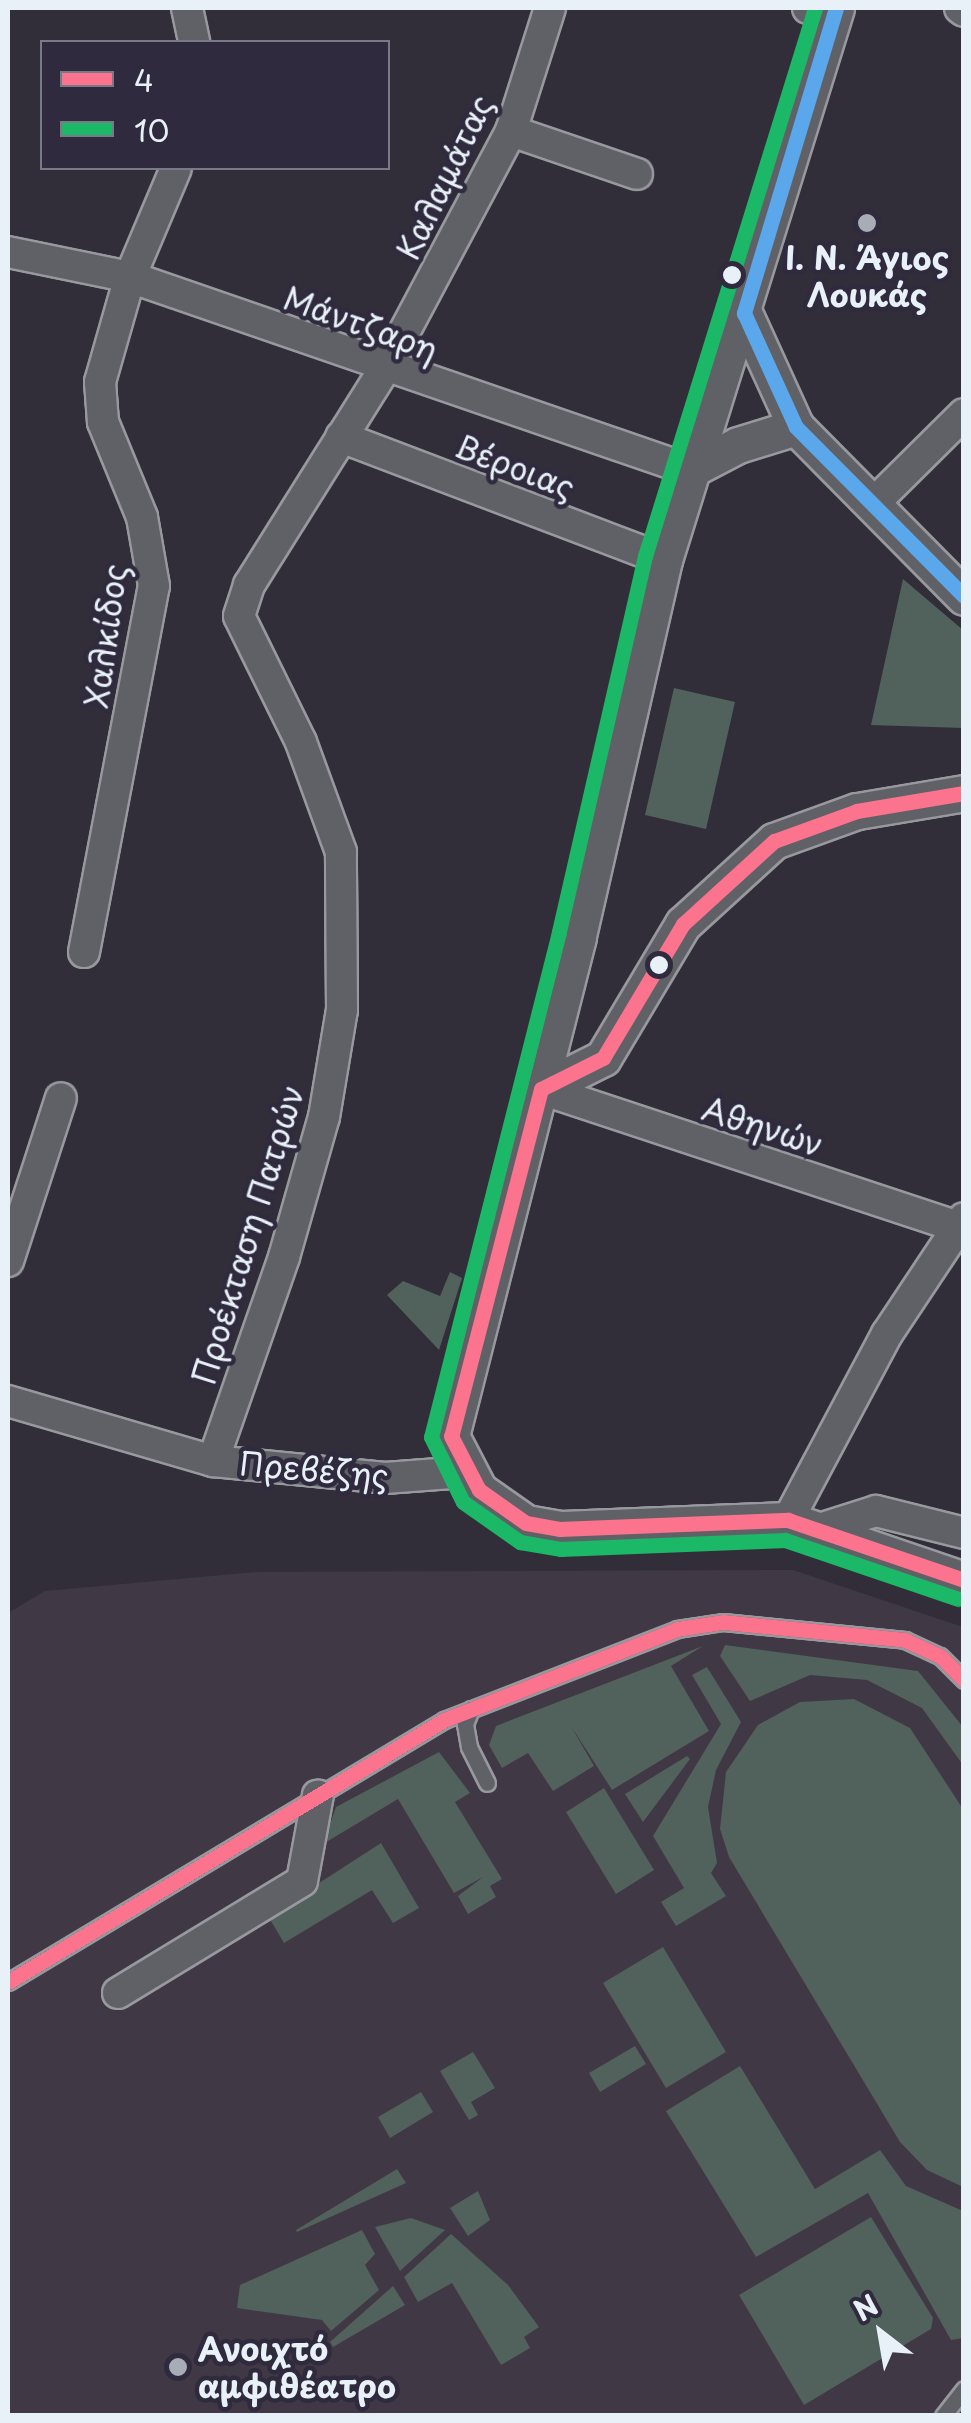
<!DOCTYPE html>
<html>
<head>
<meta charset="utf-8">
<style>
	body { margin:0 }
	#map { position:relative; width:971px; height:2423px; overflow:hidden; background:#312e39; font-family:"Playpen Sans",sans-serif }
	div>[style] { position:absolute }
	.built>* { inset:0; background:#403844 }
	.green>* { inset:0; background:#51615c }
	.roads { filter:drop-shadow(2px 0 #98999f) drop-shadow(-2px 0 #98999f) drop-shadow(0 2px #98999f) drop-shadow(0 -2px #98999f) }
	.service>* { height:15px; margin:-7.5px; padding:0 7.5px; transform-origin:7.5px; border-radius:7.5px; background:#606067 }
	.minor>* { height:30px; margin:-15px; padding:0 15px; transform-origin:15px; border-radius:15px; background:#606067 }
	.tertiary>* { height:35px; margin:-17.5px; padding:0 17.5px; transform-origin:17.5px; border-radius:17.5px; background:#606067 }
	.bus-1>* { height:15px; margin:-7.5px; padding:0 7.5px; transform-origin:7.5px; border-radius:7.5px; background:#fc738d }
	.bus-2>* { height:15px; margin:-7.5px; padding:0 7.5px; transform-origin:7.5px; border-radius:7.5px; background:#1ab867 }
	.bus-3>* { height:15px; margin:-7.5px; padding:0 7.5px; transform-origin:7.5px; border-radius:7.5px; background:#5aa8eb }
	.dots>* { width:28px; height:28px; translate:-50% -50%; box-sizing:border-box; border:5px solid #2f2a3d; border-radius:50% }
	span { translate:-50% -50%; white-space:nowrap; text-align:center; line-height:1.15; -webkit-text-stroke:9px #2f2a3d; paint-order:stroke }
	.street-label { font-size:32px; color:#e8f1f8 }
	.poi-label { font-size:32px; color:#e8f1f8; font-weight:700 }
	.left { translate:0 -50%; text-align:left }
	.frame { position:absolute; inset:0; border:10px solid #e8f1f8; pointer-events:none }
	.legend { position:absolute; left:40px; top:40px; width:350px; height:130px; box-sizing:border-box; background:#2f2a3d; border:2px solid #797a88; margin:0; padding:12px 18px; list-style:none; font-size:30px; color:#e8f1f8 }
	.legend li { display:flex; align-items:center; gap:20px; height:50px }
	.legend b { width:50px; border:2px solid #797a88 }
	.north { position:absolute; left:831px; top:2283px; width:100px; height:100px; -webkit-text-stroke:8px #2f2a3d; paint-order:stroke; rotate:329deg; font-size:28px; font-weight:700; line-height:40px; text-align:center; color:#e8f1f8 }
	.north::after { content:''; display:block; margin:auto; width:35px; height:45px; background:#e8f1f8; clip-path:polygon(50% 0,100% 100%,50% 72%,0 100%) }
</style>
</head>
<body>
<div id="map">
	<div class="built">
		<div style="clip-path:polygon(793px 1570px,963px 1627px,963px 2415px,8px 2415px,8px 1613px,45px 1591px,257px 1572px)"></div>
	</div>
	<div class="green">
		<div style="clip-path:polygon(903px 579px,963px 630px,963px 728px,871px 725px)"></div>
		<div style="clip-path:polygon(674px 688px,735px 702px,706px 829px,645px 815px)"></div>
		<div style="clip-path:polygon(450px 1272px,462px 1278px,439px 1350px,387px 1295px,403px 1281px,440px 1296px)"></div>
		<div style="clip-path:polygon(725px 1645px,918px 1671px,963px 1727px,963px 1765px,922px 1708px,867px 1680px,810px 1675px,750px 1701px,720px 1656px)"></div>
		<div style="clip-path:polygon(703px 1646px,671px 1666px,709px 1731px,612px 1790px,571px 1726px,594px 1766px,553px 1791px,528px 1753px,502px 1768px,489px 1745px,496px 1726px)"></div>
		<div style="clip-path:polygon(707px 1667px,741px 1722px,716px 1770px,708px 1807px,717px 1863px,711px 1873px,726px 1896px,676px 1926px,661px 1902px,684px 1888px,653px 1836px,721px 1724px,692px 1675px)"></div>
		<div style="clip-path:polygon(854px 1699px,910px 1728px,963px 1809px,963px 2187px,927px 2170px,900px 2142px,729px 1857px,720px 1829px,726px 1772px,758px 1725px,800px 1702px)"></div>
		<div style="clip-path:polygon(439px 1752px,470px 1793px,455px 1802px,502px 1879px,490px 1886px,496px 1897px,468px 1914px,458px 1896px,483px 1877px,454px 1893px,398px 1799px,323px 1844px,336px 1807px)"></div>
		<div style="clip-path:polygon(687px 1756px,690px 1759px,643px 1822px,625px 1794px)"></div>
		<div style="clip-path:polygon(604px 1788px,654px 1870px,616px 1894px,566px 1812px)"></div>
		<div style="clip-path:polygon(381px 1843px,419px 1908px,393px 1923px,372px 1890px,284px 1943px,268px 1916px)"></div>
		<div style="clip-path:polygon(663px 1947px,726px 2052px,666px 2088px,603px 1983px)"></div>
		<div style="clip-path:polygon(635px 2046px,646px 2064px,600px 2092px,589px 2073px)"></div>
		<div style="clip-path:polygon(473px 2052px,495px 2088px,471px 2102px,478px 2115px,469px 2120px,440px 2071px)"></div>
		<div style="clip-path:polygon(740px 2066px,815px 2189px,880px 2150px,906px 2186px,963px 2211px,963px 2338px,951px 2340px,868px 2193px,756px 2257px,666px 2111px)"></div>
		<div style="clip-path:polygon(421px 2092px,433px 2112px,390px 2138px,378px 2117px)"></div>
		<div style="clip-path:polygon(397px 2169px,406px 2183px,297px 2232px,296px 2230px)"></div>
		<div style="clip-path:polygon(478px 2191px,490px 2220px,468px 2236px,450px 2208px)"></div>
		<div style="clip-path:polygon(871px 2217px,933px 2318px,931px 2329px,804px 2405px,739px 2295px)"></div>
		<div style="clip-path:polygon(411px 2218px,445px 2230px,400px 2271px,375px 2227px)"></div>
		<div style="clip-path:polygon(362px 2230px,375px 2254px,365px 2265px,379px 2290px,331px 2331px,322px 2320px,237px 2308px,240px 2285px)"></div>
		<div style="clip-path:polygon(451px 2234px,508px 2285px,539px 2327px,524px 2337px,530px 2348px,501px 2365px,452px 2283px,418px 2302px,404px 2277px)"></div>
		<div style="clip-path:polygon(393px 2286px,405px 2305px,333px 2347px,330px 2342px)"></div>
	</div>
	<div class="roads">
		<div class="service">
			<div style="left:471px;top:1709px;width:16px;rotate:112deg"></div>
			<div style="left:465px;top:1724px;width:23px;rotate:80deg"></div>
			<div style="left:469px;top:1747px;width:40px;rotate:63.4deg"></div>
			<div style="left:8px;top:1982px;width:509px;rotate:-31deg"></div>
			<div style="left:444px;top:1720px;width:250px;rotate:-21.3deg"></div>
			<div style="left:677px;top:1629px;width:47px;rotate:-8.7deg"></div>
			<div style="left:723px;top:1622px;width:183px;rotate:5.6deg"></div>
			<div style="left:905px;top:1640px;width:38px;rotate:25deg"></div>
			<div style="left:940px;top:1656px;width:34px;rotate:45deg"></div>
			<div style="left:943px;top:2416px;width:34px;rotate:-52deg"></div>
		</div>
		<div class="minor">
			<div style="left:187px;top:8px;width:35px;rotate:78deg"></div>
			<div style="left:808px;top:8px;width:27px;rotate:15deg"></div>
			<div style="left:960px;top:8px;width:5px;rotate:37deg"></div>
			<div style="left:511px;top:131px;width:133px;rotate:18.8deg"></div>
			<div style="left:8px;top:252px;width:125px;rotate:11.6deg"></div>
			<div style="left:130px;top:277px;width:592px;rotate:19.02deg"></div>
			<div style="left:341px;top:437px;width:346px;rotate:20.8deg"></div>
			<div style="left:872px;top:505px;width:129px;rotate:-44.7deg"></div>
			<div style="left:84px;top:952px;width:373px;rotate:-79.2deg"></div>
			<div style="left:154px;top:586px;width:70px;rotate:-99.9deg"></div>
			<div style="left:142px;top:517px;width:103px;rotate:-112.3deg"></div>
			<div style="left:103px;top:422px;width:40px;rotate:-94.3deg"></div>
			<div style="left:100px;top:382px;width:109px;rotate:-74.1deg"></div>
			<div style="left:130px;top:277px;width:118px;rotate:-67.1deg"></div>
			<div style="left:541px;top:1089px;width:446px;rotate:18.3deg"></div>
			<div style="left:8px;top:1261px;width:171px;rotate:-72deg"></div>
			<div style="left:8px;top:1401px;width:214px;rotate:16.3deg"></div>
			<div style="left:213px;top:1461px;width:173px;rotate:5.6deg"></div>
			<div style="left:385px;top:1478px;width:80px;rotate:-4.3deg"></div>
			<div style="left:213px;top:1461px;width:216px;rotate:-70.8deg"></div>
			<div style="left:284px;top:1257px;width:146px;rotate:-74.1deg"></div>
			<div style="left:324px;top:1117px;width:109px;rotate:-80.5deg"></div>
			<div style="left:342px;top:1010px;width:158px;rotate:-90.4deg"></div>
			<div style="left:341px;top:852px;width:117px;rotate:-110deg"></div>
			<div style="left:301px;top:742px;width:140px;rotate:-116.2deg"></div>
			<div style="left:239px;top:616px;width:33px;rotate:-72deg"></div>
			<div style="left:249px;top:585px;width:254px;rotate:-57.9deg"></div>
			<div style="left:384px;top:370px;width:271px;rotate:-62deg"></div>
			<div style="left:511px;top:131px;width:129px;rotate:-72.4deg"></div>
			<div style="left:788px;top:1520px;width:211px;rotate:-62deg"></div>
			<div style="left:887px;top:1334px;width:139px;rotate:-56.4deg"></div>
			<div style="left:816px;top:1530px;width:63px;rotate:-17.6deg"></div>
			<div style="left:876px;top:1511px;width:91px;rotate:14deg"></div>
			<div style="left:118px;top:1993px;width:215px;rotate:-31.3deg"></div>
			<div style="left:302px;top:1881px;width:87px;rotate:-79.5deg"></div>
		</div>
		<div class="tertiary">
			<div style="left:836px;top:8px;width:578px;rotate:107.31deg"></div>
			<div style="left:664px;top:560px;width:387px;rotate:102.9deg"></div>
			<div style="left:578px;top:937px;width:515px;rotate:104.28deg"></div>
			<div style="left:451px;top:1436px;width:61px;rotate:62.6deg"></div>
			<div style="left:479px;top:1490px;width:57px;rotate:35.1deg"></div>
			<div style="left:526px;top:1523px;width:35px;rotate:10deg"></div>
			<div style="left:560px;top:1529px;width:228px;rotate:-2.3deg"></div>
			<div style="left:788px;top:1520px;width:186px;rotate:18.8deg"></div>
			<div style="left:744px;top:313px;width:125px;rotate:65.5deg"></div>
			<div style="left:796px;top:427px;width:239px;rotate:45.3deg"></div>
			<div style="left:690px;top:470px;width:54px;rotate:-27.5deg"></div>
			<div style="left:738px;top:445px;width:61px;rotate:-17.2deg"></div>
			<div style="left:541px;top:1089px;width:69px;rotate:-26.6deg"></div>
			<div style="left:603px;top:1058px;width:156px;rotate:-59.2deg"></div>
			<div style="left:683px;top:924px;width:123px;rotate:-42.4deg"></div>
			<div style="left:774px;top:841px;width:88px;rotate:-19.9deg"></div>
			<div style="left:857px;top:811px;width:109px;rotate:-9.5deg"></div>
		</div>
	</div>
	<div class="bus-1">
		<div style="left:964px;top:793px;width:109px;rotate:170.5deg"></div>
		<div style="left:857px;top:811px;width:88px;rotate:160.1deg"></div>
		<div style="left:774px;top:841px;width:123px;rotate:137.6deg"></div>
		<div style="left:683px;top:924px;width:156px;rotate:120.8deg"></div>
		<div style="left:603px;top:1058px;width:69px;rotate:153.4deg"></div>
		<div style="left:541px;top:1089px;width:358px;rotate:104.5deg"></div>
		<div style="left:451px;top:1436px;width:61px;rotate:62.6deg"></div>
		<div style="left:479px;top:1490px;width:57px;rotate:35.1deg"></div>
		<div style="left:526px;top:1523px;width:35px;rotate:10deg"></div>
		<div style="left:560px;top:1529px;width:228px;rotate:-2.3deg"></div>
		<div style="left:788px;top:1520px;width:186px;rotate:18.8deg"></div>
		<div style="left:8px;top:1982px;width:509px;rotate:-31deg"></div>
		<div style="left:444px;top:1720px;width:250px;rotate:-21.3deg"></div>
		<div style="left:677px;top:1629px;width:47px;rotate:-8.7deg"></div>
		<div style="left:723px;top:1622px;width:183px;rotate:5.6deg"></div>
		<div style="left:905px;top:1640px;width:38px;rotate:25deg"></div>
		<div style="left:940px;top:1656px;width:34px;rotate:45deg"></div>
	</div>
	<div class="bus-2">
		<div style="left:815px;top:8px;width:574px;rotate:107.23deg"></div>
		<div style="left:645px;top:556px;width:386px;rotate:102.9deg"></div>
		<div style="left:559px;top:932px;width:521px;rotate:104.22deg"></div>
		<div style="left:431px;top:1437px;width:72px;rotate:63.8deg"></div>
		<div style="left:463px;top:1502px;width:70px;rotate:35.1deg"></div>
		<div style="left:520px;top:1542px;width:42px;rotate:9.7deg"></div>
		<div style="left:561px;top:1549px;width:224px;rotate:-2.3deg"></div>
		<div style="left:785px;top:1540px;width:183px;rotate:18.8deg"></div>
	</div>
	<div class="bus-3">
		<div style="left:836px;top:8px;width:319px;rotate:106.8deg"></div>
		<div style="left:744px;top:313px;width:125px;rotate:65.5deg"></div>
		<div style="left:796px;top:427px;width:238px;rotate:45.2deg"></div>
	</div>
	<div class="dots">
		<div style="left:867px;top:223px;background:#a8adb5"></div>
		<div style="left:732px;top:275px;background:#e8f1f8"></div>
		<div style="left:659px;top:965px;background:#e8f1f8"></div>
		<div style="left:178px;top:2367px;background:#a8adb5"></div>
	</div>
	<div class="street-label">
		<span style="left:444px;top:177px;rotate:-64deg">Καλαμάτας</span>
		<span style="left:361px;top:323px;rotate:20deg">Μάντζαρη</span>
		<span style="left:515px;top:466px;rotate:21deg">Βέροιας</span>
		<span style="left:105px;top:636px;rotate:-82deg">Χαλκίδος</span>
		<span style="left:763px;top:1126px;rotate:18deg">Αθηνών</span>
		<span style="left:247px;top:1235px;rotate:-73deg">Προέκταση Πατρών</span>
		<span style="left:314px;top:1469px;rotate:5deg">Πρεβέζης</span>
	</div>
	<div class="poi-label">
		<span style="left:867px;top:276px">Ι. Ν. Άγιος<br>Λουκάς</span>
		<span class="left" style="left:198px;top:2367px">Ανοιχτό<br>αμφιθέατρο</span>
	</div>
	<div class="frame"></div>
	<ul class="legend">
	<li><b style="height:12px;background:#fc738d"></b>4</li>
	<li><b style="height:12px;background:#1ab867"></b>10</li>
	</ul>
	<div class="north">N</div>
</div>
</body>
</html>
